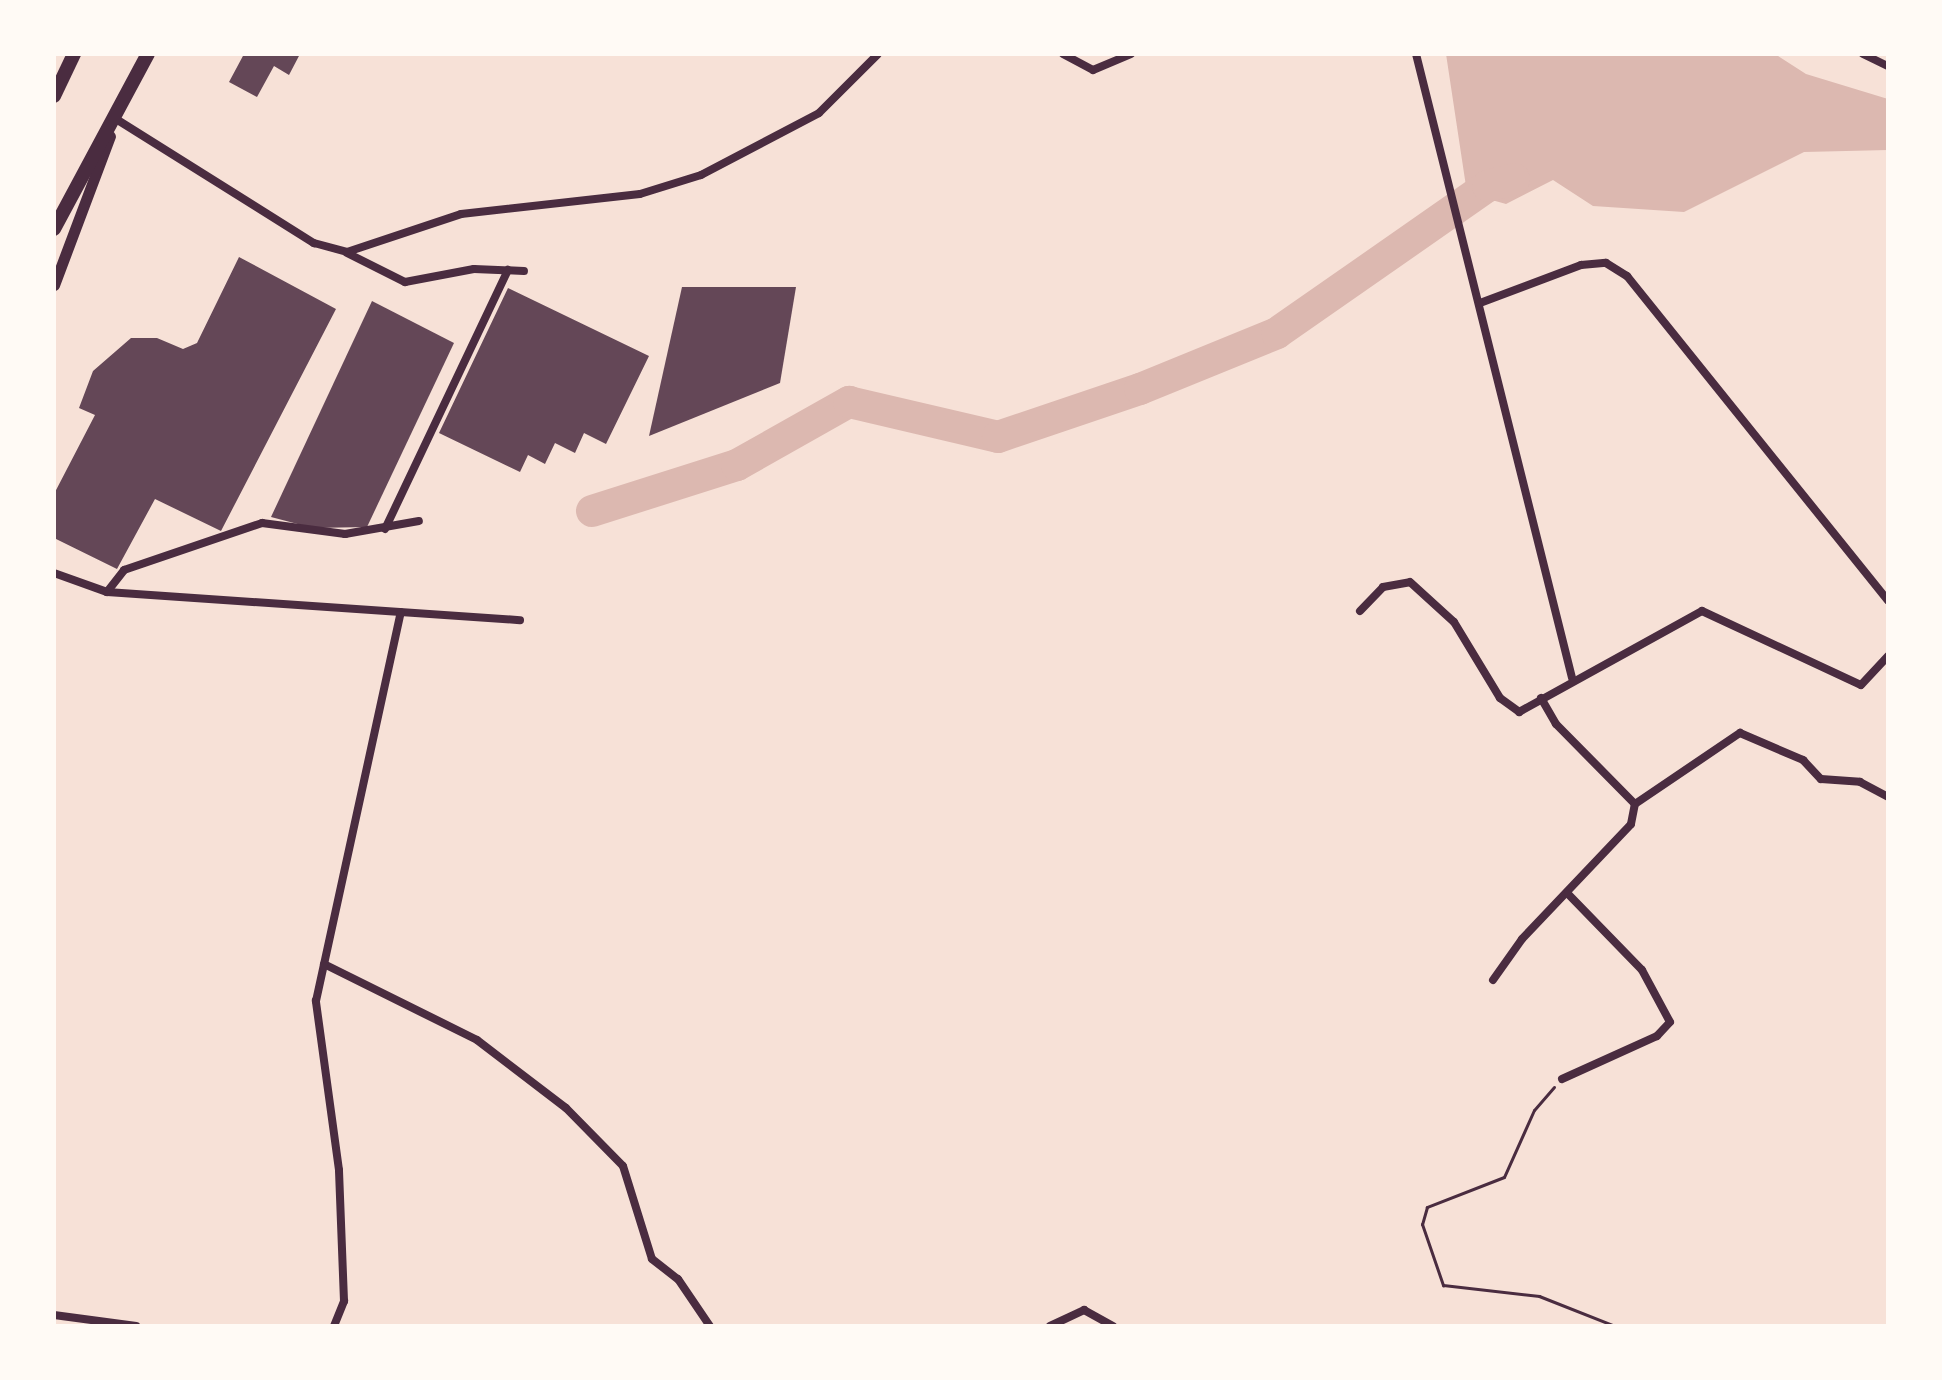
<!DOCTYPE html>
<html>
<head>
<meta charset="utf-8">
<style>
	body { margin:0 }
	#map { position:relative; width:1942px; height:1380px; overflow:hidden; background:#f7e1d7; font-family:Quicksand,sans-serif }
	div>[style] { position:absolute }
	.water>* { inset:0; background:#dcb8b0 }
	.river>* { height:32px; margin:-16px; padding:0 16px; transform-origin:16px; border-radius:16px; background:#dcb8b0 }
	.building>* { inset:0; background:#644757 }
	.path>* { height:3px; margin:-1.5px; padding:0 1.5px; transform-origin:1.5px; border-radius:1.5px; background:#4a2c40 }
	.minor>* { height:8px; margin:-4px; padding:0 4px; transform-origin:4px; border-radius:4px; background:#4a2c40 }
	.tertiary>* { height:11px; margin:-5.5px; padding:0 5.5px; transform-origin:5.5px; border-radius:5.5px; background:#4a2c40 }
	.trunk>* { height:14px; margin:-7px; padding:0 7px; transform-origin:7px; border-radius:7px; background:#4a2c40 }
	span { translate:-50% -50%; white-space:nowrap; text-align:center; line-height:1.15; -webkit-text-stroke:7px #fffaf5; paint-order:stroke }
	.frame { position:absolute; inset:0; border:56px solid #fffaf5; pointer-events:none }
</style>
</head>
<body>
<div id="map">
	<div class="water">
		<div style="clip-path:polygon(1446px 54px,1775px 54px,1806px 74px,1888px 99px,1888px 150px,1804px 152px,1684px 212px,1593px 206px,1553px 180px,1506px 204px,1467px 193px)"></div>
	</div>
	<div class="river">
		<div style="left:592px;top:511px;width:152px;rotate:-17.6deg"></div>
		<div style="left:737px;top:465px;width:129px;rotate:-29.4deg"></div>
		<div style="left:849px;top:402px;width:153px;rotate:13.2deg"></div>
		<div style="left:998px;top:437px;width:150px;rotate:-18.7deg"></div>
		<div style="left:1140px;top:389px;width:148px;rotate:-22.2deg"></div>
		<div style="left:1277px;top:333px;width:257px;rotate:-34.9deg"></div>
		<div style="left:1488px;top:186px;width:27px;rotate:-15deg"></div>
	</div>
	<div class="building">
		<div style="clip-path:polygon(244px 54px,300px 54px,289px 75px,274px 66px,257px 97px,229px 82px)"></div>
		<div style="clip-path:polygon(239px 257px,336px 309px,221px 531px,155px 499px,117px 569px,54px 538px,54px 494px,95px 415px,79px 408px,93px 371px,131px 338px,157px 338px,183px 349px,197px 343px)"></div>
		<div style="clip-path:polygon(682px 287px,796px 287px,780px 383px,649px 436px)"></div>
		<div style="clip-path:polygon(508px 288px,649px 356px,606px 444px,584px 433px,575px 453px,555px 443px,545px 464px,528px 455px,520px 472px,439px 433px)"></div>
		<div style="clip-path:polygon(372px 301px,454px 343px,367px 527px,313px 528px,271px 517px)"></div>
	</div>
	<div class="path">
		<div style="left:1554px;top:1087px;width:30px;rotate:131deg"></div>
		<div style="left:1534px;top:1110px;width:73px;rotate:114.1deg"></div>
		<div style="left:1504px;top:1177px;width:83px;rotate:158.7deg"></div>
		<div style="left:1427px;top:1207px;width:18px;rotate:106deg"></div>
		<div style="left:1422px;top:1224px;width:65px;rotate:71deg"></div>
		<div style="left:1443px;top:1285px;width:97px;rotate:6.5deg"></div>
		<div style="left:1539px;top:1296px;width:82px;rotate:21.5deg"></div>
	</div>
	<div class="minor">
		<div style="left:1063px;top:54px;width:34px;rotate:28deg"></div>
		<div style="left:1093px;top:70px;width:41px;rotate:-22.8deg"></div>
		<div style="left:1416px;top:54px;width:643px;rotate:75.96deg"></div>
		<div style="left:1863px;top:54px;width:28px;rotate:26deg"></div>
		<div style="left:116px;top:119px;width:234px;rotate:32.1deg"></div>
		<div style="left:314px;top:243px;width:34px;rotate:15deg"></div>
		<div style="left:347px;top:252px;width:120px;rotate:-18.4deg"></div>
		<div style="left:461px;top:214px;width:180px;rotate:-6.4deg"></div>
		<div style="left:640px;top:194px;width:64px;rotate:-17.3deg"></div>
		<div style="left:701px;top:175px;width:133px;rotate:-27.7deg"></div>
		<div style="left:819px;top:113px;width:83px;rotate:-45deg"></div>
		<div style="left:347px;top:253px;width:65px;rotate:26.6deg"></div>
		<div style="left:405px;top:282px;width:70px;rotate:-10.7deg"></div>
		<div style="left:474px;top:269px;width:50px;rotate:2.3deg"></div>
		<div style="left:1480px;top:303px;width:108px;rotate:-20.6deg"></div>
		<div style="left:1581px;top:265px;width:25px;rotate:-5deg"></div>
		<div style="left:1606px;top:263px;width:25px;rotate:32deg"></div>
		<div style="left:1627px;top:276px;width:417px;rotate:51.2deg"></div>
		<div style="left:385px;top:529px;width:287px;rotate:-64.6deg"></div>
		<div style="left:54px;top:573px;width:56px;rotate:19.7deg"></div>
		<div style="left:107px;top:592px;width:414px;rotate:3.9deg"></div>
		<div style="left:107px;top:592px;width:28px;rotate:-52deg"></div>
		<div style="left:124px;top:570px;width:146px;rotate:-18.8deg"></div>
		<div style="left:262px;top:523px;width:84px;rotate:7.5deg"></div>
		<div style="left:345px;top:534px;width:75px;rotate:-10deg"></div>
		<div style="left:1360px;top:611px;width:33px;rotate:-46deg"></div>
		<div style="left:1383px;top:587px;width:27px;rotate:-10deg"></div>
		<div style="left:1410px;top:582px;width:59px;rotate:42.3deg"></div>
		<div style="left:1454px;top:622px;width:89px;rotate:58.8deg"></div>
		<div style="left:1500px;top:698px;width:24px;rotate:36deg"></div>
		<div style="left:1519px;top:712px;width:209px;rotate:-28.9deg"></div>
		<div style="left:1702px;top:611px;width:175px;rotate:25deg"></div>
		<div style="left:1861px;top:685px;width:40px;rotate:-47deg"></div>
		<div style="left:1541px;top:698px;width:30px;rotate:60deg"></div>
		<div style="left:1556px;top:724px;width:112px;rotate:45.4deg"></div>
		<div style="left:1635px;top:804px;width:127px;rotate:-34.1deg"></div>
		<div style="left:1740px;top:733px;width:69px;rotate:23.2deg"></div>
		<div style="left:1803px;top:760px;width:26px;rotate:47deg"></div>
		<div style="left:1821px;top:779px;width:39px;rotate:4deg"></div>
		<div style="left:1860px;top:782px;width:32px;rotate:28deg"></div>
		<div style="left:324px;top:964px;width:171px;rotate:26.4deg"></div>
		<div style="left:477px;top:1040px;width:112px;rotate:37.4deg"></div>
		<div style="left:566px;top:1108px;width:81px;rotate:45.5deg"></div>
		<div style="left:623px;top:1166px;width:97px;rotate:72.7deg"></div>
		<div style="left:652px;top:1259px;width:33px;rotate:38deg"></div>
		<div style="left:678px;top:1279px;width:57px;rotate:55.8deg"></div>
		<div style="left:1493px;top:980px;width:50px;rotate:-54.7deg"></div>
		<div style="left:1522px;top:939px;width:158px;rotate:-46.5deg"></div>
		<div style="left:1631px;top:824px;width:20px;rotate:-79deg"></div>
		<div style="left:1562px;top:1079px;width:104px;rotate:-24.4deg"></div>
		<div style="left:1657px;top:1036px;width:19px;rotate:-47deg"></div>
		<div style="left:1670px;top:1022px;width:59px;rotate:-118.3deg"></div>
		<div style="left:1642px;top:970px;width:106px;rotate:-134.2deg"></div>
		<div style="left:54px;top:1315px;width:83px;rotate:7.6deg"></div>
		<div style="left:334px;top:1326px;width:27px;rotate:-68deg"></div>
		<div style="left:344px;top:1301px;width:131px;rotate:-92.2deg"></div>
		<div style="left:339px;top:1170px;width:171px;rotate:-97.8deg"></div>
		<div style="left:316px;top:1001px;width:398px;rotate:-77.7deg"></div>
		<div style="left:1050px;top:1326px;width:38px;rotate:-25deg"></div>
		<div style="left:1084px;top:1310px;width:33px;rotate:29deg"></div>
	</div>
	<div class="tertiary">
		<div style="left:54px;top:285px;width:159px;rotate:-69.4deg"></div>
	</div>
	<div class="trunk">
		<div style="left:54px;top:96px;width:47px;rotate:-64.5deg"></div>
		<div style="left:54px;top:229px;width:199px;rotate:-61.8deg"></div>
	</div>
	<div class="frame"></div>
</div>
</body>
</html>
